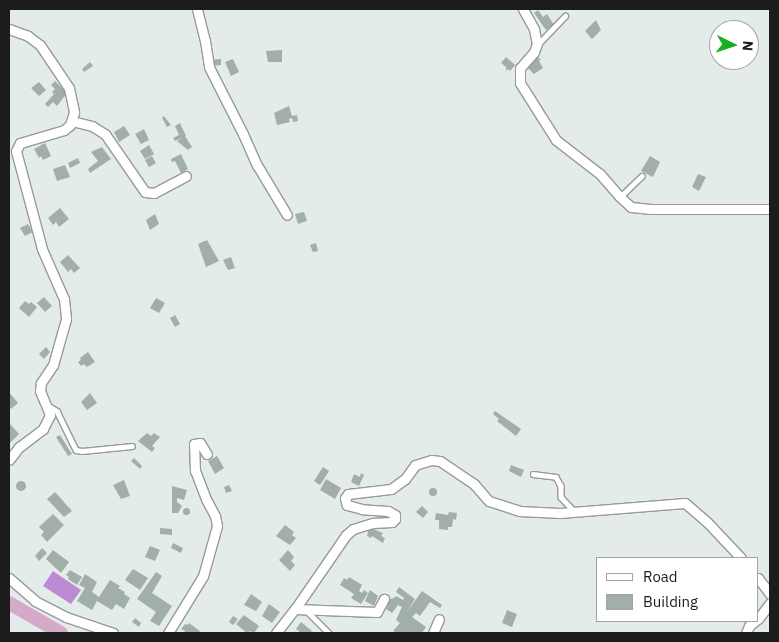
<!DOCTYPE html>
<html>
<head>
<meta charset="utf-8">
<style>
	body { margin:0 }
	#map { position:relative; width:779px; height:642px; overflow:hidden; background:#e3ecea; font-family:"IBM Plex Sans",sans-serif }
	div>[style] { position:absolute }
	.pitch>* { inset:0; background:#bb8ad2 }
	.river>* { height:14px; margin:-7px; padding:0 7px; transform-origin:7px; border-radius:7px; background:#d5a9c8 }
	.building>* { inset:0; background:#a2aea8 }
	.round { border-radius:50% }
	.roads { filter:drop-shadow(1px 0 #999) drop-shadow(-1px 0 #999) drop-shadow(0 1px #999) drop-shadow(0 -1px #999) }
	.lane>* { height:4.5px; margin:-2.25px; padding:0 2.25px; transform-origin:2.25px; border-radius:2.25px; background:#fff }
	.street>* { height:9px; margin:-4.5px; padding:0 4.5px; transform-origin:4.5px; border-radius:4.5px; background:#fff }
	span { translate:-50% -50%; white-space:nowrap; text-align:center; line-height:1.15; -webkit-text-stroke:4px #fff; paint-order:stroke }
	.frame { position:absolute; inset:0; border:10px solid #1c1c1c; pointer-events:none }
	.legend { position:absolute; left:596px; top:557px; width:162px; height:65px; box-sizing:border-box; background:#fff; border:1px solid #a4a4a4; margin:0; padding:6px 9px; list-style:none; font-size:15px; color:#1c1c1c }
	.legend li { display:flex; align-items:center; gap:10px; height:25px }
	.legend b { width:25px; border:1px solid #a4a4a4 }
	.north { position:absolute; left:709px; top:20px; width:50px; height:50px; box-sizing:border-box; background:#fff; border:1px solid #a4a4a4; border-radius:50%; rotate:94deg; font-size:14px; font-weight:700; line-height:20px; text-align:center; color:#1c1c1c }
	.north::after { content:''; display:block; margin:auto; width:18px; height:22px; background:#18b022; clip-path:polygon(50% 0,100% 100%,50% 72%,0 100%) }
</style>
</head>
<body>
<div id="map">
	<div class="pitch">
		<div style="clip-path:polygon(53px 571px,81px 590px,71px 604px,43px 586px)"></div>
	</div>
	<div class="river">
		<div style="left:9px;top:603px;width:60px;rotate:30deg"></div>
	</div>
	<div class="building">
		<div style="clip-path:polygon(538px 10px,543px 17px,547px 14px,554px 25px,546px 30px,534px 13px)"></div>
		<div style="clip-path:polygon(596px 20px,601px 30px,592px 39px,585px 31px)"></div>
		<div style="clip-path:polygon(282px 50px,282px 62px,268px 62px,266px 51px)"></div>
		<div style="clip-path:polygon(534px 56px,541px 59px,539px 61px,543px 68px,534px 74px,527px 67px)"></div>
		<div style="clip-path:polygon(506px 57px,515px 65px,510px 71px,508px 69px,506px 71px,506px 67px,501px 63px)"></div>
		<div style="clip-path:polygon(221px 59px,221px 65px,211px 66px,211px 60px)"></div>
		<div style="clip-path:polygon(233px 59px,239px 72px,231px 76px,225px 62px)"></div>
		<div style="clip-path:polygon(90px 62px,93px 66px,84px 72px,82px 69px)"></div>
		<div style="clip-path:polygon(55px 81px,67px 93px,57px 106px,53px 102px,48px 107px,45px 104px,54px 94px,52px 92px,55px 89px,51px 85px)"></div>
		<div style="clip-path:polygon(39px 82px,46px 90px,39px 96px,31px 88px)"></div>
		<div style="clip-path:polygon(289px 106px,292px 116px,297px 115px,298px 121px,293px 122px,292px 118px,289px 119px,290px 122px,277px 125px,274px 113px)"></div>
		<div style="clip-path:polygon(164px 116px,171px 125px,167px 127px,162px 118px)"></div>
		<div style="clip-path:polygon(180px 123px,186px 136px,175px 141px,173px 138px,179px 135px,175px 126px)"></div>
		<div style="clip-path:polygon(124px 126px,130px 135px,119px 142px,114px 132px)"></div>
		<div style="clip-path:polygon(144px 129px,149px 140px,141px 144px,135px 134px)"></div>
		<div style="clip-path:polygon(185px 136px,192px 147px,188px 150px,177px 141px)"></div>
		<div style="clip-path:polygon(45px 143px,51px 156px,43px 160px,41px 156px,39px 158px,34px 149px)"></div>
		<div style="clip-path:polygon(149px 145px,154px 154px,145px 159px,140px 151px)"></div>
		<div style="clip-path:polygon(102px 147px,111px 159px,90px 173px,88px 169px,98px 161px,91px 152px)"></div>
		<div style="clip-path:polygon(181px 154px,188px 169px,181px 173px,175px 161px,172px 162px,171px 159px)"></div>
		<div style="clip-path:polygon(152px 156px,156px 163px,149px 167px,145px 160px)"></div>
		<div style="clip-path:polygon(650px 156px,660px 162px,653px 177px,641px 171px)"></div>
		<div style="clip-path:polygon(78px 158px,80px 163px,70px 168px,68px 163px)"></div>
		<div style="clip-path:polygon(65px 165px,70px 177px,57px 181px,53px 169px)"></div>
		<div style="clip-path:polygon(698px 174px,706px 177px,699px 191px,692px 187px)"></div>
		<div style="clip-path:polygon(60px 208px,69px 219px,59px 227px,56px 222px,53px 225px,48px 218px)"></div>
		<div style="clip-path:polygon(304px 212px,307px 221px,298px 224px,295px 214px)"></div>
		<div style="clip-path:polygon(155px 214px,159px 224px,150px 230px,146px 220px)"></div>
		<div style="clip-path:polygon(28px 224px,33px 232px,25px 236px,20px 228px)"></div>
		<div style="clip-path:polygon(207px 240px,219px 261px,206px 267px,198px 244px)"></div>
		<div style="clip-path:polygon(316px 243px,318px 251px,313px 252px,310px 245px)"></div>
		<div style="clip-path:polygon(68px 255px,80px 268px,74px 273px,71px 269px,68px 272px,60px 262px)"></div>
		<div style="clip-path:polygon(231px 257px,235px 268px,228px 270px,223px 260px)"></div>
		<div style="clip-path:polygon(44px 297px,52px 306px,45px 312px,37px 303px)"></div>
		<div style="clip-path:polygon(156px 298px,165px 303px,159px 313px,150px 308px)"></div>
		<div style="clip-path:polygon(25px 301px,29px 304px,31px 302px,37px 307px,29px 317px,19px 308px)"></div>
		<div style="clip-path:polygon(175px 315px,180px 324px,175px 327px,170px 318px)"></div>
		<div style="clip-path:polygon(46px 347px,50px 352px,44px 359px,39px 354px)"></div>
		<div style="clip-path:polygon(88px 352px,95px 362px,87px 367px,84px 364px,81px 366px,78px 362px,81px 360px,80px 358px)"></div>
		<div style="clip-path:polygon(9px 392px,18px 403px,11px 409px,9px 406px)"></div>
		<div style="clip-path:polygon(90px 393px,97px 403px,87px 410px,81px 402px)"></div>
		<div style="clip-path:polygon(495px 411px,521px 429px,516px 436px,497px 421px,499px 419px,493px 414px)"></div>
		<div style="clip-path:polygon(9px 423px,19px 434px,9px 444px)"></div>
		<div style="clip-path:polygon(147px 433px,151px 436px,154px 433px,160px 437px,152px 446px,155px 448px,152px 452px,138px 441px)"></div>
		<div style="clip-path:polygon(60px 435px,72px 454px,68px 456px,56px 437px)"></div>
		<div style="clip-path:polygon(217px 456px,224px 468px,215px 474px,208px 461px)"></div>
		<div style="clip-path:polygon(134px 458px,142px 466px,140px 469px,131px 461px)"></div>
		<div style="clip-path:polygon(511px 465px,524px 470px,521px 477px,509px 471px)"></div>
		<div style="clip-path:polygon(323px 467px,329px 471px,320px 485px,314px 481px)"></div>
		<div style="clip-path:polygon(361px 473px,364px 475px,359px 486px,351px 482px,354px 474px,360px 477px)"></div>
		<div style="clip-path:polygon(326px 479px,341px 488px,335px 499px,320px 490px)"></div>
		<div style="clip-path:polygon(124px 480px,130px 496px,121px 499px,113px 485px)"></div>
		<div class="round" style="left:16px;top:481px;width:10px;height:10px"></div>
		<div style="clip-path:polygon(229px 485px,232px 491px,226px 493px,224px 487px)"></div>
		<div style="clip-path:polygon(172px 486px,187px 490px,184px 500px,177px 498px,177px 502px,182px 506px,178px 513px,172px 513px)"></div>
		<div class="round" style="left:429px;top:488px;width:8px;height:8px"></div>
		<div style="clip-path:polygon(55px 492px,72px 511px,64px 517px,47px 499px)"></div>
		<div style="clip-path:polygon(422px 506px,428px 512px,423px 518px,416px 512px)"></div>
		<div class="round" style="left:182.5px;top:507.5px;width:7px;height:7px"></div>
		<div style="clip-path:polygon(449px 512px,457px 513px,456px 520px,453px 519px,452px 527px,448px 527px,448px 530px,439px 529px,439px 520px,435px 520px,436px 513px,448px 515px)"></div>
		<div style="clip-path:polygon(53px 514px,64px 525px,47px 542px,41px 535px,44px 532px,39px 527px)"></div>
		<div style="clip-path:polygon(285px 525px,294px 532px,292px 535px,296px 538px,290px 545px,276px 536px)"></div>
		<div style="clip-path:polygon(369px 527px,383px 533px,381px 536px,385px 538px,383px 543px,372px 536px,371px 538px,367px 536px)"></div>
		<div style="clip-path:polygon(160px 528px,172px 529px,172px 535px,160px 534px)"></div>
		<div style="clip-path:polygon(173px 543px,183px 548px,181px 553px,171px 548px)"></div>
		<div style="clip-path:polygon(150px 546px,160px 550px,155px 561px,145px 557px)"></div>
		<div style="clip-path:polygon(42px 548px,47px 553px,39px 561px,35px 556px)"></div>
		<div style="clip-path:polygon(53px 550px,69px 562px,61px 573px,46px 559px)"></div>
		<div style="clip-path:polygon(288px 550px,294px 557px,291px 561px,295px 565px,290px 571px,279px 560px)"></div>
		<div style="clip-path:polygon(133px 569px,148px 578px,140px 590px,125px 580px)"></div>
		<div style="clip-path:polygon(70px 570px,82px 577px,77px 585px,68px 579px,69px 577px,66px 575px)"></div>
		<div style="clip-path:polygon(156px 572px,162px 576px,152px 593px,172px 606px,159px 626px,150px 621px,156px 612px,137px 599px)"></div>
		<div style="clip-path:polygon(85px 574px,97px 582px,92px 592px,99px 597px,110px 580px,120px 586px,118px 588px,125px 592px,124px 594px,130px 598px,124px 609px,116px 604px,112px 610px,97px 601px,92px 610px,77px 601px,85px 588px,79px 585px)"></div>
		<div style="clip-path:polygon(349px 577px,362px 585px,359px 591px,362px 593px,364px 590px,368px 593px,361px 604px,351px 598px,354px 594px,340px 585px,344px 578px,347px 580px)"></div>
		<div style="clip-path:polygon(399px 587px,415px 599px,407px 612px,422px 591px,442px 605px,440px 608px,430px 602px,420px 616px,416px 613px,412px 617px,426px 627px,422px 633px,397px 633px,393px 631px,400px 623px,396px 620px,402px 607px,398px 605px,392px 613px,386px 609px,388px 606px,385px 604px,389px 599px,394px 598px,396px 596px,403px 600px,404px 598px,396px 592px)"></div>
		<div style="clip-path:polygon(370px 590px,378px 596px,374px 606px,365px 601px)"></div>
		<div style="clip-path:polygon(251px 594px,262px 602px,256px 611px,244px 605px)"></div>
		<div style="clip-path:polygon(269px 604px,280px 612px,272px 623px,262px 616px)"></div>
		<div style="clip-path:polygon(507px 610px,517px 614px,512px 627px,502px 623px)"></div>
		<div style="clip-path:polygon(244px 615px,259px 626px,254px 633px,250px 631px,247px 633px,236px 624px)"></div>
		<div style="clip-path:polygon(233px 616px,238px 619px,233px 625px,229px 622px)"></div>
		<div style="clip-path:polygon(135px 618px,141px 623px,139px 627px,132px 622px)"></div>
		<div style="clip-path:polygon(301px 622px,312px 631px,310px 633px,301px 633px,296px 629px)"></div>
		<div style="clip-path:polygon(189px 623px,200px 631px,198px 633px,184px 633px,185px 631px,181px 629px,185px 624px,187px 625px)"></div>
	</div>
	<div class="roads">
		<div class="lane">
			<div style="left:538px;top:44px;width:39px;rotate:-46deg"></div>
			<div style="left:620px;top:197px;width:30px;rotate:-44deg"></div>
			<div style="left:47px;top:405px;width:12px;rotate:31deg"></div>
			<div style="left:57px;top:411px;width:43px;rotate:64deg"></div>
			<div style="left:76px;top:450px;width:6px;rotate:9deg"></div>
			<div style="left:82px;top:451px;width:50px;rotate:-5.7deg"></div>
			<div style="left:533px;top:474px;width:23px;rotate:7deg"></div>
			<div style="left:556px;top:477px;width:10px;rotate:61deg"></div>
			<div style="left:561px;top:486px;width:11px;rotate:90deg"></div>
			<div style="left:561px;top:497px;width:19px;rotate:47deg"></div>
			<div style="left:307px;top:611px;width:31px;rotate:45deg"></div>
		</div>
		<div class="street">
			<div style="left:197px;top:9px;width:33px;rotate:76deg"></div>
			<div style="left:205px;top:41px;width:26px;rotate:81deg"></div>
			<div style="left:209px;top:67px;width:75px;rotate:63.1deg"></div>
			<div style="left:243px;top:134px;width:34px;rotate:66deg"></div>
			<div style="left:257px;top:165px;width:58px;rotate:59deg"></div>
			<div style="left:523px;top:9px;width:23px;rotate:61deg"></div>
			<div style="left:534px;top:29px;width:15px;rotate:79deg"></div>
			<div style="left:537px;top:44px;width:9px;rotate:111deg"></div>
			<div style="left:534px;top:52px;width:21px;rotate:131deg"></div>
			<div style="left:520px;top:68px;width:15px;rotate:90deg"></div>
			<div style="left:520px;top:83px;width:67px;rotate:57.7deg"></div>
			<div style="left:556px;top:140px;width:56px;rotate:37.7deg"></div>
			<div style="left:600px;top:174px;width:30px;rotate:49deg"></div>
			<div style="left:620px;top:197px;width:15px;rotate:42deg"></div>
			<div style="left:631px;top:207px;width:20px;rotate:6deg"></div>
			<div style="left:651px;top:209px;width:119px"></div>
			<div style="left:9px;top:29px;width:20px;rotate:20deg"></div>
			<div style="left:28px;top:36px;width:15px;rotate:37deg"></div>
			<div style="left:40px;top:45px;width:52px;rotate:56deg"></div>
			<div style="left:69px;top:88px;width:25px;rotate:78deg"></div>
			<div style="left:74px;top:112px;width:14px;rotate:107deg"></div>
			<div style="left:70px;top:125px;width:8px;rotate:140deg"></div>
			<div style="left:64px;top:130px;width:46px;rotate:163.5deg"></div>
			<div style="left:20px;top:143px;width:9px;rotate:117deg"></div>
			<div style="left:16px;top:151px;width:101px;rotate:75.1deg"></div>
			<div style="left:42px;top:249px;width:55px;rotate:66.3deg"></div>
			<div style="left:64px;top:299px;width:20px;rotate:84deg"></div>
			<div style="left:66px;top:319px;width:48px;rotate:105.8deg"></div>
			<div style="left:53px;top:365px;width:22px;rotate:124deg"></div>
			<div style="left:41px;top:383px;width:8px;rotate:97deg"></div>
			<div style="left:40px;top:391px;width:26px;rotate:67deg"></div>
			<div style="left:50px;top:415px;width:16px;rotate:117deg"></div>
			<div style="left:43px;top:429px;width:30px;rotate:143deg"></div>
			<div style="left:19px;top:447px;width:16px;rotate:128deg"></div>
			<div style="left:72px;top:121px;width:21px;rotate:14deg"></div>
			<div style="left:92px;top:126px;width:15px;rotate:32deg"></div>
			<div style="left:105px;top:134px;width:70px;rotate:55.4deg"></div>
			<div style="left:145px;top:192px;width:9px;rotate:6deg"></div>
			<div style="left:154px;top:193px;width:36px;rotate:-28deg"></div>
			<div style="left:9px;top:578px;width:35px;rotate:41deg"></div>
			<div style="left:35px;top:601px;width:35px;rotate:27deg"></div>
			<div style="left:66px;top:617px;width:50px;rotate:18.8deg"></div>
			<div style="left:758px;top:578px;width:20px;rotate:53deg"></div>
			<div style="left:295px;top:609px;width:82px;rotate:2.1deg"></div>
			<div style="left:377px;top:612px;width:15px;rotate:-62deg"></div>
			<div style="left:758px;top:619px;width:20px;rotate:-53deg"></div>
			<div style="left:168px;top:633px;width:67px;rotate:-58.4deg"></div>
			<div style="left:203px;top:576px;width:52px;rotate:-74.4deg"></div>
			<div style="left:217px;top:526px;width:10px;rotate:-101deg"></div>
			<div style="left:215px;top:516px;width:19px;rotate:-118deg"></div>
			<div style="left:206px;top:499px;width:30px;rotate:-111deg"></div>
			<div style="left:195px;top:471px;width:27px;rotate:-92deg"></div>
			<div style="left:194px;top:444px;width:6px;rotate:-9deg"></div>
			<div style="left:200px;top:443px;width:13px;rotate:58deg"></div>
			<div style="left:276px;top:633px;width:31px;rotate:-52deg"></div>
			<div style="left:295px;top:609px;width:90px;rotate:-55.4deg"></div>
			<div style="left:346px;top:535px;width:9px;rotate:-41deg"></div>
			<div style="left:353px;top:529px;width:21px;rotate:-17deg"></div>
			<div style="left:373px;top:523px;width:19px;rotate:-3deg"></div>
			<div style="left:392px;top:522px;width:4px;rotate:-45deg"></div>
			<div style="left:395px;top:519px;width:4px;rotate:-90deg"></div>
			<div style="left:395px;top:515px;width:8px;rotate:-150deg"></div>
			<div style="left:388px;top:511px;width:26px;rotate:-176deg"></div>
			<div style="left:362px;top:509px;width:16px;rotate:-165deg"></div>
			<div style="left:347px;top:505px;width:7px;rotate:-106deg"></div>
			<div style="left:345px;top:498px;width:5px;rotate:-53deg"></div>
			<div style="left:348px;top:494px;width:43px;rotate:-6.6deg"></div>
			<div style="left:391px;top:489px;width:17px;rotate:-36deg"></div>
			<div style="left:405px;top:479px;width:17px;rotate:-54deg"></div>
			<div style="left:415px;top:465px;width:17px;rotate:-17deg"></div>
			<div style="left:431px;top:460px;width:9px;rotate:6deg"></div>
			<div style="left:440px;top:461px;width:41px;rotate:34.1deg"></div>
			<div style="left:474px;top:484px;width:23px;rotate:49deg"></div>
			<div style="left:489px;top:501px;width:32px;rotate:18deg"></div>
			<div style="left:519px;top:511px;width:41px;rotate:2.8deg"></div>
			<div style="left:560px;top:513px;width:125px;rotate:-4.6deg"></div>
			<div style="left:685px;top:503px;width:30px;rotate:41deg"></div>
			<div style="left:708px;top:523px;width:48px;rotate:46.7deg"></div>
			<div style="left:433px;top:633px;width:15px;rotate:-67deg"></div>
			<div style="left:746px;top:633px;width:8px;rotate:-67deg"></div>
			<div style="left:749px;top:626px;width:8px;rotate:-40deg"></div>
		</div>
	</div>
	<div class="frame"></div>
	<ul class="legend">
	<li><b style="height:6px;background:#fff"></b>Road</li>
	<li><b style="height:14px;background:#a2aea8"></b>Building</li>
	</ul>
	<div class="north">N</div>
</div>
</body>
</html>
